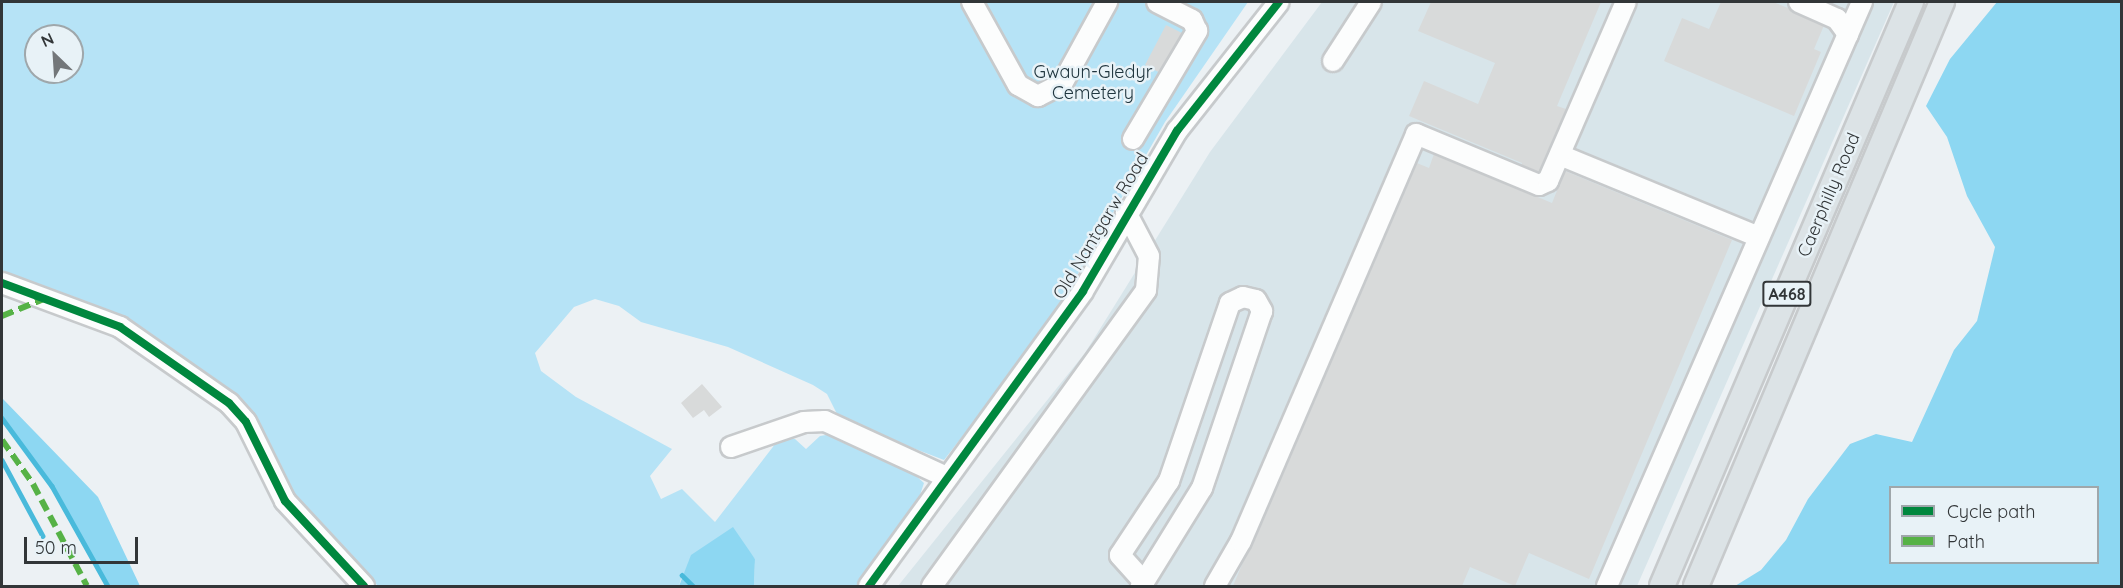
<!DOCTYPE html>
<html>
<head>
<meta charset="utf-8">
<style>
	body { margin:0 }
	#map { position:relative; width:2123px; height:588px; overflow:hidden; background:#ecf1f4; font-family:Quicksand,sans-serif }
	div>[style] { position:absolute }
	.built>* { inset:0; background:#d8e5ea }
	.green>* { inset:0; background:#b6e3f6 }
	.forest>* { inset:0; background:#8dd7f2 }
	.stream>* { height:4.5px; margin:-2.25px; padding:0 2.25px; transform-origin:2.25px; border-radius:2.25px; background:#49badb }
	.building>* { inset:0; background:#d8dada }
	.roads { filter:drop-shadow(2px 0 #c7cacc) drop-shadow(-2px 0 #c7cacc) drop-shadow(0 2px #c7cacc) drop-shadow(0 -2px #c7cacc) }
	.minor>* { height:20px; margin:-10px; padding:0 10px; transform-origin:10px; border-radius:10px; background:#fcfdfd }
	.major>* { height:24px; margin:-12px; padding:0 12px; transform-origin:12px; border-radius:12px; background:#dce3e6 }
	.quiet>* { height:6px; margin-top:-3px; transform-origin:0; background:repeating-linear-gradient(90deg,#56b246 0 12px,transparent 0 18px) }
	.cycleway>* { height:8px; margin:-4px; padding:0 4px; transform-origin:4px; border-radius:4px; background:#00873e }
	span { translate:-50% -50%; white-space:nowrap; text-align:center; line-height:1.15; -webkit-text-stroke:5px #e8f2f7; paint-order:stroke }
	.shield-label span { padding:2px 4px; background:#e8f2f7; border:2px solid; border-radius:4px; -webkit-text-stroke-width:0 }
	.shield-label { font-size:16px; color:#323638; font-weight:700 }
	.park-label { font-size:18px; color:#20363f }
	.street-label { font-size:18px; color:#323638 }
	.frame { position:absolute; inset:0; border:3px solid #323638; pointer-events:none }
	.legend { position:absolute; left:1889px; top:486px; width:210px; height:78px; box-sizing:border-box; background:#e8f2f7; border:2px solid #9fa7ab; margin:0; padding:8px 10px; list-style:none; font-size:18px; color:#323638 }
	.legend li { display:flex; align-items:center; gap:12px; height:30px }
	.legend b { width:30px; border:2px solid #9fa7ab }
	.north { position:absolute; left:24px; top:24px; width:60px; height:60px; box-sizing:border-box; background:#e8f2f7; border:2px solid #9fa7ab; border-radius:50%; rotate:335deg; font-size:16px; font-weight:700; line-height:24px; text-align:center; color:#323638 }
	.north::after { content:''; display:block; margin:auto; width:21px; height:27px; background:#73777a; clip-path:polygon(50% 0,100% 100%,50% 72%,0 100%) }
	.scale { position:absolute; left:24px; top:537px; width:114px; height:27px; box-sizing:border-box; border:3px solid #323638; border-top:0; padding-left:8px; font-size:18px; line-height:21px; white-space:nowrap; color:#323638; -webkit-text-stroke:4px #e8f2f7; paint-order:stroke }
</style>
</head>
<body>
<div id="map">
	<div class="built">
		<div style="clip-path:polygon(1322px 2px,1894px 2px,1637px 586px,898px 586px,1085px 353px,1210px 152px)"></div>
	</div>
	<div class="green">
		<div style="clip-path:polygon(evenodd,2px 2px,1248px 2px,1165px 122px,1048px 326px,944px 460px,840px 420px,827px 394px,813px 385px,728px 347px,641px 322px,619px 306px,595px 299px,574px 307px,535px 353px,541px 371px,576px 397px,672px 449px,650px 476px,661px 499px,682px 489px,715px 522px,779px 439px,795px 439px,806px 449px,820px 436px,832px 434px,914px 474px,924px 483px,920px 495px,859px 586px,754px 586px,755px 559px,744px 546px,682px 575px,679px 586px,378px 586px,292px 498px,246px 406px,121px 318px,75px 297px,2px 276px,2px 2px,36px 36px,72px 36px,72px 72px,36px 72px,36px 36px)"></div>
	</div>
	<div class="forest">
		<div style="clip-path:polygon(evenodd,1997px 2px,2121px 2px,2121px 586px,1735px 586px,1761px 570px,1786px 540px,1808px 499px,1850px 444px,1876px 434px,1912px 442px,1954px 350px,1977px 321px,1995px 247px,1967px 196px,1947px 137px,1926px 106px,1950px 59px,1997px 2px,1890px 488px,2098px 488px,2098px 562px,1890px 562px,1890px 488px)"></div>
		<div style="clip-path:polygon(2px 398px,98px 497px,140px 586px,108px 586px,52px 485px,2px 418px)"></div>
		<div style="clip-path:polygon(733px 527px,755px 559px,754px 586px,679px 586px,691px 555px)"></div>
	</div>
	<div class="stream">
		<div style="left:2px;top:418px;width:84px;rotate:53.7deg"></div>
		<div style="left:52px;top:486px;width:115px;rotate:60.8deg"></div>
		<div style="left:2px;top:460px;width:86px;rotate:61.7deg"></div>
		<div style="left:682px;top:575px;width:16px;rotate:45deg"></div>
	</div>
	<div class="building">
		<div style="clip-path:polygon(1431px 2px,1601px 2px,1557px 106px,1566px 109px,1538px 176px,1520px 168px,1522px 163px,1409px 116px,1424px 81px,1478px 104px,1495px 63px,1418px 31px)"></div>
		<div style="clip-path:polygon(1721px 2px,1773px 2px,1825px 23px,1814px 49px,1821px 52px,1794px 116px,1664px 61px,1682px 18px,1709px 29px)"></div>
		<div style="clip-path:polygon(1166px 25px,1186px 35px,1164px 75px,1145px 65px)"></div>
		<div style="clip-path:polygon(1434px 154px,1552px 203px,1565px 171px,1732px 240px,1589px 579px,1529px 553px,1515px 586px,1470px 567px,1462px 586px,1233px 586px,1412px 161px,1429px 168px)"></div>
		<div style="clip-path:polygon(702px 384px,722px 407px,709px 417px,704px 410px,693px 418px,681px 403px)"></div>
	</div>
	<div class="roads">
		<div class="minor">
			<div style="left:972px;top:2px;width:95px;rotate:61deg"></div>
			<div style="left:1018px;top:85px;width:23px;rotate:29deg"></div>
			<div style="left:1038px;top:96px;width:27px;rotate:-27deg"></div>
			<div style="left:1062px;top:84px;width:94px;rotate:-61.2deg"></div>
			<div style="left:1799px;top:2px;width:42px;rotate:24.1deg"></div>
			<div style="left:1837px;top:19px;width:19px;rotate:54deg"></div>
			<div style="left:1333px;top:61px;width:70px;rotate:-57.2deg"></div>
			<div style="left:1133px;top:139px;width:126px;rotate:-59.3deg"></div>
			<div style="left:1197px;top:31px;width:12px;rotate:-114deg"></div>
			<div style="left:1192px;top:20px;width:39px;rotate:-153deg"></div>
			<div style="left:1560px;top:155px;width:215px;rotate:22.4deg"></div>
			<div style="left:2px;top:283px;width:126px;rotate:20.4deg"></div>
			<div style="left:120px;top:327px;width:133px;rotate:34.9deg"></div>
			<div style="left:229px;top:403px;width:25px;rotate:48deg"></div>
			<div style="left:246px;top:422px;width:88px;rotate:63.7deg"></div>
			<div style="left:285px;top:501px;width:116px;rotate:47.1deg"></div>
			<div style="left:731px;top:447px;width:77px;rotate:-18.9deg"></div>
			<div style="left:804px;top:422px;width:21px;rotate:-3deg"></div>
			<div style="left:825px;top:421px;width:131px;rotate:24.8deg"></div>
			<div style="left:869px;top:586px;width:364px;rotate:-54deg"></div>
			<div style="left:1083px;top:291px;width:186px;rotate:-59.6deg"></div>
			<div style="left:1177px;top:131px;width:164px;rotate:-51.7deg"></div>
			<div style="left:932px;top:586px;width:365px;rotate:-54.1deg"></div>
			<div style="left:1146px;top:290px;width:34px;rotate:-85deg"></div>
			<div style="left:1149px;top:256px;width:50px;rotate:-117.6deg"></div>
			<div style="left:1141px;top:586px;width:5px;rotate:-53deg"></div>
			<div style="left:1144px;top:582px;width:36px;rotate:-132deg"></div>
			<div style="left:1120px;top:555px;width:89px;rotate:-56.5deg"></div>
			<div style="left:1169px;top:481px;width:188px;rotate:-71.1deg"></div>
			<div style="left:1230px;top:303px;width:14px;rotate:-25deg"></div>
			<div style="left:1243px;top:297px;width:13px;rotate:13deg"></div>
			<div style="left:1256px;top:300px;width:13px;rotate:61deg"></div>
			<div style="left:1262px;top:311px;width:187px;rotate:108.7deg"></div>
			<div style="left:1202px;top:488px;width:110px;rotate:121.7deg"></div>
			<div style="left:1215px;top:586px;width:52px;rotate:-60deg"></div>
			<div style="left:1241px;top:541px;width:443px;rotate:-66.7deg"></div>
			<div style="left:1416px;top:134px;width:133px;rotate:22.5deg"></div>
			<div style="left:1539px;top:185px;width:10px;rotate:-24deg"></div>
			<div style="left:1548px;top:181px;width:195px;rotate:-66.5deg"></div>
			<div style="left:1607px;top:586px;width:637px;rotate:-66.41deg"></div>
		</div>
		<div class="major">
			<div style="left:1662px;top:586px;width:635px;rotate:-66.91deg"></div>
			<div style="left:1696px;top:586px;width:634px;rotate:-67.16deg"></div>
		</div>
	</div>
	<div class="quiet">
		<div style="left:2px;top:316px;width:48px;rotate:-22.2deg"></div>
		<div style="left:2px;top:440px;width:54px;rotate:54.8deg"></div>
		<div style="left:33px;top:484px;width:115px;rotate:62.1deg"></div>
	</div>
	<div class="cycleway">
		<div style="left:2px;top:283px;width:126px;rotate:20.4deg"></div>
		<div style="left:120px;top:327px;width:133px;rotate:34.9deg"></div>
		<div style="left:229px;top:403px;width:25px;rotate:48deg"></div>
		<div style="left:246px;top:422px;width:88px;rotate:63.7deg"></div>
		<div style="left:285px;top:501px;width:116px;rotate:47.1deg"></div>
		<div style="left:869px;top:586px;width:364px;rotate:-54deg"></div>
		<div style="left:1083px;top:291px;width:186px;rotate:-59.6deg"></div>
		<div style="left:1177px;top:131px;width:164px;rotate:-51.7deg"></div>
	</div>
	<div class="shield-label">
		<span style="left:1787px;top:294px">A468</span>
	</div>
	<div class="park-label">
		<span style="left:1093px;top:83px">Gwaun-Gledyr<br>Cemetery</span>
	</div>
	<div class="street-label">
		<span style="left:1829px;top:195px;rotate:-67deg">Caerphilly Road</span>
		<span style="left:1101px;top:226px;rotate:-59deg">Old Nantgarw Road</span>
	</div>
	<div class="frame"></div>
	<ul class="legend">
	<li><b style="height:8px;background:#00873e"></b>Cycle path</li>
	<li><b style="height:8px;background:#56b246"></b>Path</li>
	</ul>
	<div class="north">N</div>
	<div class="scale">50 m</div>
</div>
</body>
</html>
